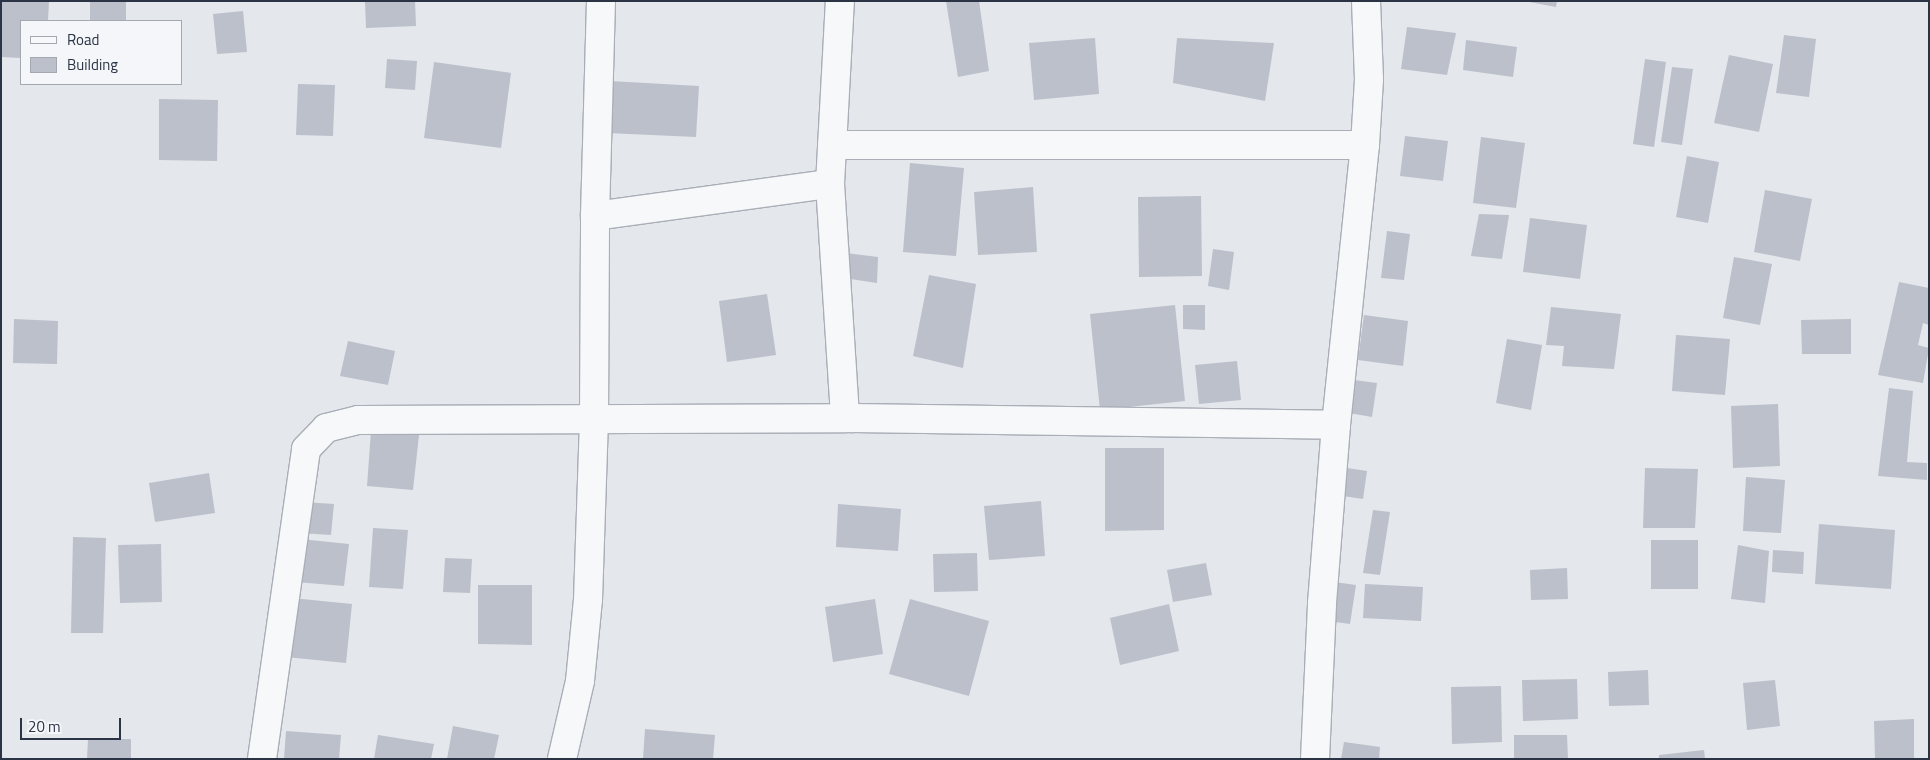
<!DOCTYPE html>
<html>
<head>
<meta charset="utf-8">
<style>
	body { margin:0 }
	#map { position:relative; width:1930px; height:760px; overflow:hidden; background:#e4e7ec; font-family:"Titillium Web",sans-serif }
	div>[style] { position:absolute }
	.building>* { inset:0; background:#bbc0ca }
	.roads { filter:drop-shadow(1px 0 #a9aeb7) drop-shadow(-1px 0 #a9aeb7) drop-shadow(0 1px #a9aeb7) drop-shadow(0 -1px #a9aeb7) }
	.minor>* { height:28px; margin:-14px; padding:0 14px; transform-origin:14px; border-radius:14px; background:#f7f8fa }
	span { translate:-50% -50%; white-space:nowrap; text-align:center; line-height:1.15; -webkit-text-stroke:4.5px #f4f6f9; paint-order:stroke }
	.frame { position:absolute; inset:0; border:2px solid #2b3445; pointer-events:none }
	.legend { position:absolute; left:20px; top:20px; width:162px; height:65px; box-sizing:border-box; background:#f4f6f9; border:1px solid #a4a8b1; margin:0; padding:6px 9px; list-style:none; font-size:15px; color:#2b3445 }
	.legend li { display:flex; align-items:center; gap:10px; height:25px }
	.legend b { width:25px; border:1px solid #a4a8b1 }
	.scale { position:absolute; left:20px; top:718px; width:101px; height:22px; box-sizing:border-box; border:2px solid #2b3445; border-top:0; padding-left:6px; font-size:15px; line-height:18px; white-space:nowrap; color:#2b3445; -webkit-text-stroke:4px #f4f6f9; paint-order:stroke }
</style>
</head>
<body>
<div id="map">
	<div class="building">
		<div style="clip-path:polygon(1px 1px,49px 1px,48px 21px,21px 21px,21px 58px,1px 57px)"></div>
		<div style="clip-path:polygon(90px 1px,126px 1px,126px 21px,90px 21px)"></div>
		<div style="clip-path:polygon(365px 1px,415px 1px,416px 26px,366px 28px)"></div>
		<div style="clip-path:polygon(946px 1px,979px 1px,989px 71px,958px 77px)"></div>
		<div style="clip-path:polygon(1524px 1px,1557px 1px,1556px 7px)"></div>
		<div style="clip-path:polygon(243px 11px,247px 52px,217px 54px,213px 14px)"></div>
		<div style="clip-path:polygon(1407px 27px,1456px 33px,1447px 75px,1401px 69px)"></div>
		<div style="clip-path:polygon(1784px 35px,1816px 39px,1809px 97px,1776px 93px)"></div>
		<div style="clip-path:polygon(1095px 38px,1099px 94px,1034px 100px,1029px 43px)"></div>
		<div style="clip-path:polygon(1177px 38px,1274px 43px,1265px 101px,1173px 83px)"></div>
		<div style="clip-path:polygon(1466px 40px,1517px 47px,1513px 77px,1463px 70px)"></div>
		<div style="clip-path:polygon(1729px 55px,1773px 64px,1759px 132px,1714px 123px)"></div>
		<div style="clip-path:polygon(387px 59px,417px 61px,415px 90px,385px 88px)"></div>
		<div style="clip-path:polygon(1645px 59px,1666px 62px,1654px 147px,1633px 144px)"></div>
		<div style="clip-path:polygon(434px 62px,511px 73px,501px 148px,424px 138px)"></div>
		<div style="clip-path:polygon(1672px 67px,1693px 69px,1682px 145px,1661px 142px)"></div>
		<div style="clip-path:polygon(610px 81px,699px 86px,696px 137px,607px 133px)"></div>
		<div style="clip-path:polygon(298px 84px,335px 85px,333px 136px,296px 135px)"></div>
		<div style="clip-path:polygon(159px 99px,218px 100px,217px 161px,159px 160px)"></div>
		<div style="clip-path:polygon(1405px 136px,1448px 141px,1443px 181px,1400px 176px)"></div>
		<div style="clip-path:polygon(1481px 137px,1525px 143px,1516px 208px,1473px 203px)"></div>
		<div style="clip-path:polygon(1687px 156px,1719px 162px,1708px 223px,1676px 217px)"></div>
		<div style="clip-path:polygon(910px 163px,964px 168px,956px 256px,903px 252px)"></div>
		<div style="clip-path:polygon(1033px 187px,1037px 252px,978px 255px,974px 192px)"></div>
		<div style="clip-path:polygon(1765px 190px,1812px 199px,1800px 261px,1754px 252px)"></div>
		<div style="clip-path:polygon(1201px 196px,1202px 276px,1139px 277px,1138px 197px)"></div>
		<div style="clip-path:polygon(1479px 214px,1509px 215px,1502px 259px,1471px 256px)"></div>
		<div style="clip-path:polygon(1530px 218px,1587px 225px,1580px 279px,1523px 272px)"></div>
		<div style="clip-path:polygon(1387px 231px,1410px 234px,1404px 280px,1381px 278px)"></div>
		<div style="clip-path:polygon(1213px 249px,1234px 252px,1229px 290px,1208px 286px)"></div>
		<div style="clip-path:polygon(846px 253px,878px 257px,877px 283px,844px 278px)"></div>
		<div style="clip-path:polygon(1734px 257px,1772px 264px,1760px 325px,1723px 318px)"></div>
		<div style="clip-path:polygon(929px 275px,976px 284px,963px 368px,913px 356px)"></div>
		<div style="clip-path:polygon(1899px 282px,1929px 288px,1929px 325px,1923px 323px,1918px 345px,1929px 348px,1923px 383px,1878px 375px)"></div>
		<div style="clip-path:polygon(767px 294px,776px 355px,727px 362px,719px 301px)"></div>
		<div style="clip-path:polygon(1175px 305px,1185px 401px,1100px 410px,1090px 314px)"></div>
		<div style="clip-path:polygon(1183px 305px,1205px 305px,1205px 330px,1183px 329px)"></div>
		<div style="clip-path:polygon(1551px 307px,1621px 314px,1614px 369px,1562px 366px,1564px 346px,1546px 345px)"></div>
		<div style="clip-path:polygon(1364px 315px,1408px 321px,1403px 366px,1358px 360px)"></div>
		<div style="clip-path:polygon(14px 319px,58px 321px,57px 364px,13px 363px)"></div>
		<div style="clip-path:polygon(1851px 319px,1851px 354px,1802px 354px,1801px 320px)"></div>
		<div style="clip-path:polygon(1676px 335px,1730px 339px,1725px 395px,1672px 391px)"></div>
		<div style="clip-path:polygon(1507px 339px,1542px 345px,1531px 410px,1496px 403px)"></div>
		<div style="clip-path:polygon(348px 341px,395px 351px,388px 385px,340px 376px)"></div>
		<div style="clip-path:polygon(1237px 361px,1241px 400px,1199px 404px,1195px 365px)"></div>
		<div style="clip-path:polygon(1354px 380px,1377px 383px,1372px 417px,1349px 413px)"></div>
		<div style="clip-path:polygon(1889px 388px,1913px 391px,1907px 462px,1927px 463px,1927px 480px,1878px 476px)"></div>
		<div style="clip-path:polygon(1778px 404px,1780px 466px,1733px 468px,1731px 406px)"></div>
		<div style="clip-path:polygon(371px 431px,419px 435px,413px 490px,367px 486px)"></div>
		<div style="clip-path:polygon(1105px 448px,1164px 448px,1164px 530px,1105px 531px)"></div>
		<div style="clip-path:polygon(1347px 468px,1367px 471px,1363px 499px,1343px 496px)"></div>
		<div style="clip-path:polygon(1645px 468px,1698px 469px,1695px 528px,1643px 528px)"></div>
		<div style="clip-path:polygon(209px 473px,215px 513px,155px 522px,149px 483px)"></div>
		<div style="clip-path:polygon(1746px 477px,1785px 480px,1781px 533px,1743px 531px)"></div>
		<div style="clip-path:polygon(1041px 501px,1045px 556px,989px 560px,984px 506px)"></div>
		<div style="clip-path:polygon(303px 502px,334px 504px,331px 535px,300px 533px)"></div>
		<div style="clip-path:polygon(838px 504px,901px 509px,898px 551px,836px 547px)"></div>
		<div style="clip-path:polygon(1373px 510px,1390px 512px,1380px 575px,1363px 573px)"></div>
		<div style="clip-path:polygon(1819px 524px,1895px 530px,1891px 589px,1815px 584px)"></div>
		<div style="clip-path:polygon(373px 528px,408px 530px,403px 589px,369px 587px)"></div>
		<div style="clip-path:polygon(73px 537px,106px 538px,103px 633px,71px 633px)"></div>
		<div style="clip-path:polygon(300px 539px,349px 544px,344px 586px,296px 582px)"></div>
		<div style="clip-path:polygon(1651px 540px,1698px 540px,1698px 589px,1651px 589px)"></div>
		<div style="clip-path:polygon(161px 544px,162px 602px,120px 603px,118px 545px)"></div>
		<div style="clip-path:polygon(1738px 545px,1769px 551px,1765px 603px,1731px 599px)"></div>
		<div style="clip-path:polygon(1773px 550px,1804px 552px,1803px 574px,1772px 572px)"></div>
		<div style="clip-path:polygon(977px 553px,978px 591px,934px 592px,933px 554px)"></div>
		<div style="clip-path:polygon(445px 558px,472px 559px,470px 593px,443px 592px)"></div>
		<div style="clip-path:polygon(1206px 563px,1212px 595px,1173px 602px,1167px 570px)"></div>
		<div style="clip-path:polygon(1567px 568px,1568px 599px,1531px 600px,1530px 570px)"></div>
		<div style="clip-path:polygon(1334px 582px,1356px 585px,1350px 624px,1328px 621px)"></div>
		<div style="clip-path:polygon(1365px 584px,1423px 587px,1421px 621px,1363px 618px)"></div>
		<div style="clip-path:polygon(478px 585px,532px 585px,532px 645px,478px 644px)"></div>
		<div style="clip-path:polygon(292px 598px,352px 604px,346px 663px,286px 657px)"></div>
		<div style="clip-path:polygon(875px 599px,883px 654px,833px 662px,825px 607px)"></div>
		<div style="clip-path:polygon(910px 599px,989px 621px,969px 696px,889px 674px)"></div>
		<div style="clip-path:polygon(1169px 604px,1179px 651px,1120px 665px,1110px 618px)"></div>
		<div style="clip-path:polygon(1648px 670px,1649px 705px,1609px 706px,1608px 672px)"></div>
		<div style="clip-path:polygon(1577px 679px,1578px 719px,1523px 721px,1522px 680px)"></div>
		<div style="clip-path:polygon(1775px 680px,1780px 726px,1747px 730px,1743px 683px)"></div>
		<div style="clip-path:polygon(1501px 686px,1502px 742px,1452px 744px,1451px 687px)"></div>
		<div style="clip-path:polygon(1914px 719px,1914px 759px,1875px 759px,1874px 721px)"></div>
		<div style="clip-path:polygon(453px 726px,499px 735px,494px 759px,447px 759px)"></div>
		<div style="clip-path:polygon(645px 729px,715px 735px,713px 759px,643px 759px)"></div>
		<div style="clip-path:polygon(286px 731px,341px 735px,339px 759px,284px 759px)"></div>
		<div style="clip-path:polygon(378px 735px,434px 744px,431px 759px,374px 759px)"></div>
		<div style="clip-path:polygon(1514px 735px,1567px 735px,1568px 759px,1514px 759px)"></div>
		<div style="clip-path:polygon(88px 739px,131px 739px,131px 759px,87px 759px)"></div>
		<div style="clip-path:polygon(1344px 742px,1380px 747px,1379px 759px,1341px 759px)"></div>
		<div style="clip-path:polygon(1704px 750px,1705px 759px,1659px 759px,1659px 755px)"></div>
	</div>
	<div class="roads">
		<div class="minor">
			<div style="left:832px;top:145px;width:533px"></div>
			<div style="left:830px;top:184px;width:234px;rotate:86.3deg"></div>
			<div style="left:595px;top:216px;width:215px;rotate:-88.4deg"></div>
			<div style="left:262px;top:759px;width:313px;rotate:-81.9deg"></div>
			<div style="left:306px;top:449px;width:29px;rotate:-46deg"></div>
			<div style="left:326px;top:428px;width:33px;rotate:-14deg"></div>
			<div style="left:358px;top:420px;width:487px;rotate:-0.2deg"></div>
			<div style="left:845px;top:418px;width:491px;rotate:0.8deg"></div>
			<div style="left:562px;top:759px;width:80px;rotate:-77deg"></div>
			<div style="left:580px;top:681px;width:81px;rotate:-84.4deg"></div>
			<div style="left:588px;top:600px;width:180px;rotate:-88.1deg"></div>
			<div style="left:594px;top:420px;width:204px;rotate:-89.7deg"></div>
			<div style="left:595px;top:216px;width:237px;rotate:-7.8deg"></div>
			<div style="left:830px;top:184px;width:183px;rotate:-86.9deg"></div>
			<div style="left:1315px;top:759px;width:156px;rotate:-87.4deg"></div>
			<div style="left:1322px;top:603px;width:179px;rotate:-85.5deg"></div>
			<div style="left:1336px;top:425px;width:281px;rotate:-84.1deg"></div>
			<div style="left:1365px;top:145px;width:66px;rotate:-86.5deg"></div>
			<div style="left:1369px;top:79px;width:78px;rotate:-92.2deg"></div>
		</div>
	</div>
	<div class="frame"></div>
	<ul class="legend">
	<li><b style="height:6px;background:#f7f8fa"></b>Road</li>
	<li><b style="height:14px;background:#bbc0ca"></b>Building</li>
	</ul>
	<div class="scale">20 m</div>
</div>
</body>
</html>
